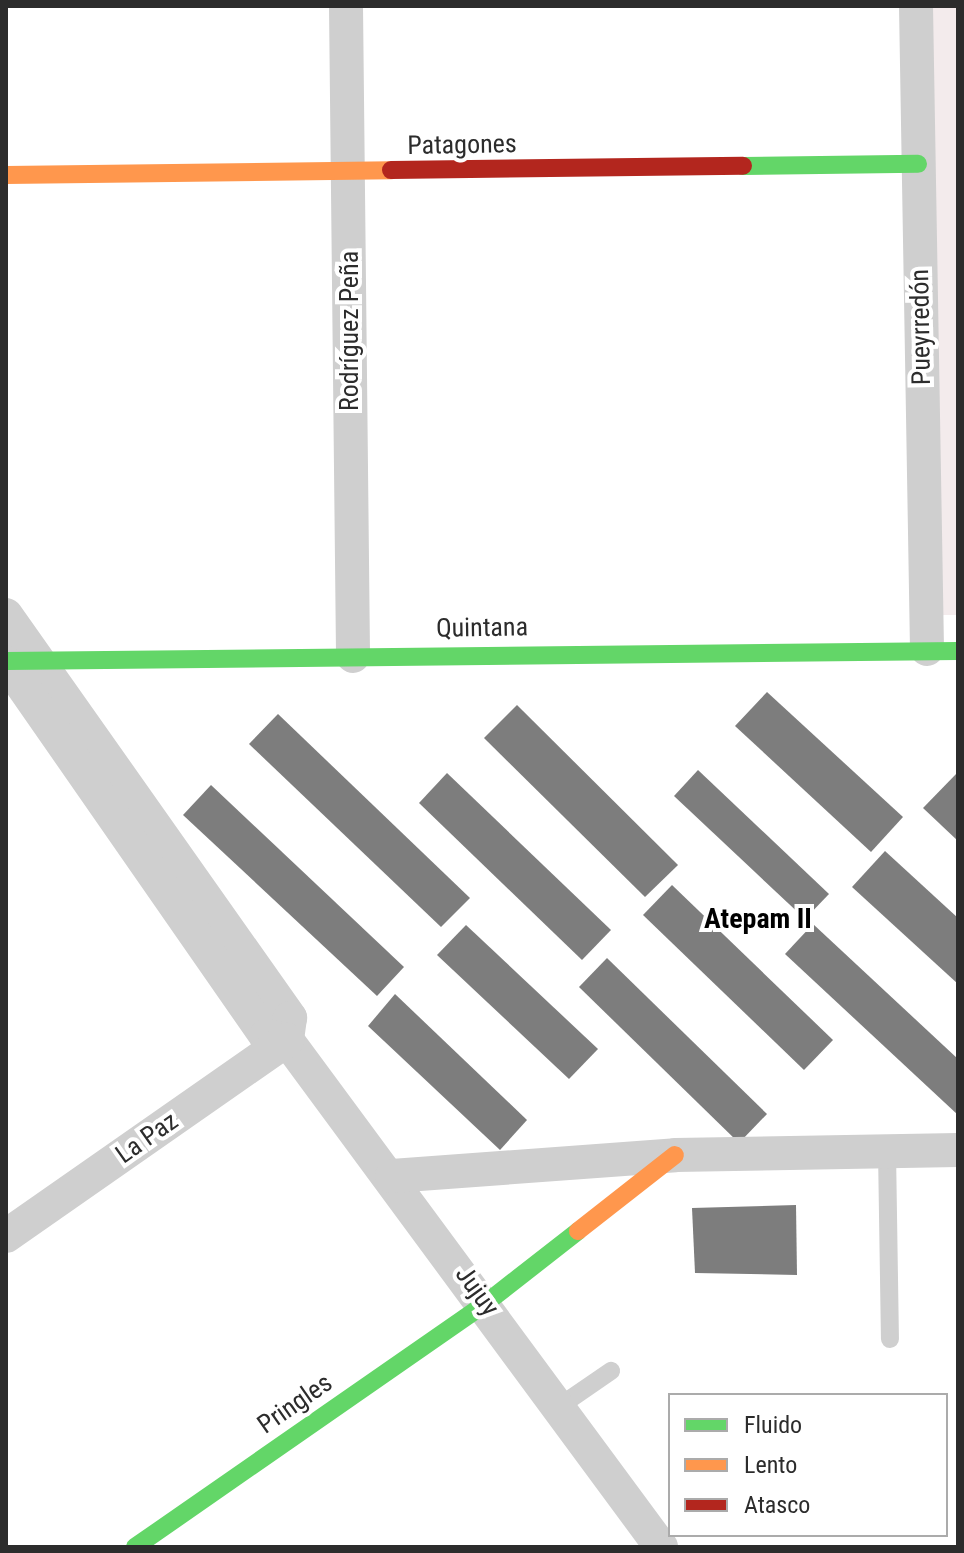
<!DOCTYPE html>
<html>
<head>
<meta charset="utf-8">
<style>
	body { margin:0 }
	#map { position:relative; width:964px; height:1553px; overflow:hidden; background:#fff; font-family:"Roboto Condensed",sans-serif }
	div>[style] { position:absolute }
	.green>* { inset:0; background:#f3ebec }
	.building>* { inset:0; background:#7d7d7d }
	.lane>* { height:18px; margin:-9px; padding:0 9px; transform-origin:9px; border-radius:9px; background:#cfcfcf }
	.street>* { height:34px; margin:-17px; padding:0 17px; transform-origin:17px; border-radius:17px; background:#cfcfcf }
	.fast>* { height:18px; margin:-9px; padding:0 9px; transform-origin:9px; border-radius:9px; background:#63d668 }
	.slow>* { height:18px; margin:-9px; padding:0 9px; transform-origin:9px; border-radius:9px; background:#ff974d }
	.jam>* { height:18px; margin:-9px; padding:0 9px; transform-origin:9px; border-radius:9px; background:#b3261e }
	span { translate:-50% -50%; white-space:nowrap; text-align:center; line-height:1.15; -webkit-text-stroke:8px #fff; paint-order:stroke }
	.street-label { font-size:26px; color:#2c2c2c }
	.neighbourhood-label { font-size:28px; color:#000; font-weight:700 }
	.frame { position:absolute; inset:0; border:8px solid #2c2c2c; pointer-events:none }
	.legend { position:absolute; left:668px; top:1393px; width:280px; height:144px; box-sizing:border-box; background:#fff; border:2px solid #ababab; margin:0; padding:10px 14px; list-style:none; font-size:24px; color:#2c2c2c }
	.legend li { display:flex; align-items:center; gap:16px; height:40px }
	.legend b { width:40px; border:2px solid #ababab }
</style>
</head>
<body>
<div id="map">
	<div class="green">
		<div style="clip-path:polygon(931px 6px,958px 6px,958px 615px,937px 615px)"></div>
	</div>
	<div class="building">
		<div style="clip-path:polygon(767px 692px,903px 817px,871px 852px,735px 726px)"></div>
		<div style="clip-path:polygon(517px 705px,678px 865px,645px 897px,484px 738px)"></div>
		<div style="clip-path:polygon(278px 714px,470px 898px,441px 927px,249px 744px)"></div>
		<div style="clip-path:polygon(698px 770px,829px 894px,805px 919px,674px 796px)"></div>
		<div style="clip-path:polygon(958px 772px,958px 841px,923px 808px)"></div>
		<div style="clip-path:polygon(447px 773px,611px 930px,582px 960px,419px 803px)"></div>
		<div style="clip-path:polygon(211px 785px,404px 967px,377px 996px,183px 815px)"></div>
		<div style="clip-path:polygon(885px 851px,958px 918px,958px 984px,852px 887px)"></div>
		<div style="clip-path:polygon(672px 885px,833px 1040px,804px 1070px,643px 915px)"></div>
		<div style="clip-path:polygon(813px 924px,958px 1059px,958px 1115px,785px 954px)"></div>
		<div style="clip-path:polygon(466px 925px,598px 1049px,569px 1079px,437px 955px)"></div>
		<div style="clip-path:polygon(607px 958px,767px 1114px,739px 1143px,579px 987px)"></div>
		<div style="clip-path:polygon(395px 994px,527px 1120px,500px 1150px,368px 1026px)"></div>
		<div style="clip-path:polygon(796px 1205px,797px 1275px,695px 1273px,692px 1208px)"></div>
	</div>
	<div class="lane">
		<div style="left:887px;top:1151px;width:188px;rotate:89.1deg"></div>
		<div style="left:560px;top:1406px;width:62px;rotate:-34.5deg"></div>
	</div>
	<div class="street">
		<div style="left:346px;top:6px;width:650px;rotate:89.38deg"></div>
		<div style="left:916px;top:6px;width:643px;rotate:89.02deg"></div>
		<div style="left:6px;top:615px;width:493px;rotate:54.8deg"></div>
		<div style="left:290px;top:1018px;width:22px;rotate:98deg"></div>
		<div style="left:6px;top:662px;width:455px;rotate:55.2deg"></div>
		<div style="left:266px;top:1036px;width:21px;rotate:11deg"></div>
		<div style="left:287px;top:1040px;width:630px;rotate:53.58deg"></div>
		<div style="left:392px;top:1176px;width:284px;rotate:-4.2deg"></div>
		<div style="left:675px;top:1155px;width:283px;rotate:-1deg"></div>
		<div style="left:6px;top:1236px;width:343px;rotate:-34.9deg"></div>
	</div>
	<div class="fast">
		<div style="left:743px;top:166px;width:175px;rotate:-0.7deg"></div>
		<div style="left:6px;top:661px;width:952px;rotate:-0.6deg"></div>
		<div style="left:135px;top:1547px;width:427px;rotate:-34.8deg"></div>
		<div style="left:486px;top:1303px;width:117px;rotate:-38deg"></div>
	</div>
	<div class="slow">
		<div style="left:6px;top:175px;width:385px;rotate:-0.7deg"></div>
		<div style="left:578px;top:1231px;width:123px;rotate:-38.1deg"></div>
	</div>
	<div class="jam">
		<div style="left:391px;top:170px;width:352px;rotate:-0.7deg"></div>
	</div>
	<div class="street-label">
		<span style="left:462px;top:145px;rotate:-1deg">Patagones</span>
		<span style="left:921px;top:327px;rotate:-91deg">Pueyrredón</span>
		<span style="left:350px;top:331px;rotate:-90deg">Rodríguez Peña</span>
		<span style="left:482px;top:628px;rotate:-1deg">Quintana</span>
		<span style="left:147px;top:1138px;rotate:-35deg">La Paz</span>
		<span style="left:477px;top:1291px;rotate:54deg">Jujuy</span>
		<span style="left:295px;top:1404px;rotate:-35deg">Pringles</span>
	</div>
	<div class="neighbourhood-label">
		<span style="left:758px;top:919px">Atepam II</span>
	</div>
	<div class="frame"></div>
	<ul class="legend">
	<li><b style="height:10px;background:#63d668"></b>Fluido</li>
	<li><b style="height:10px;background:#ff974d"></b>Lento</li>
	<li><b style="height:10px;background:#b3261e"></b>Atasco</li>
	</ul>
</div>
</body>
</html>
